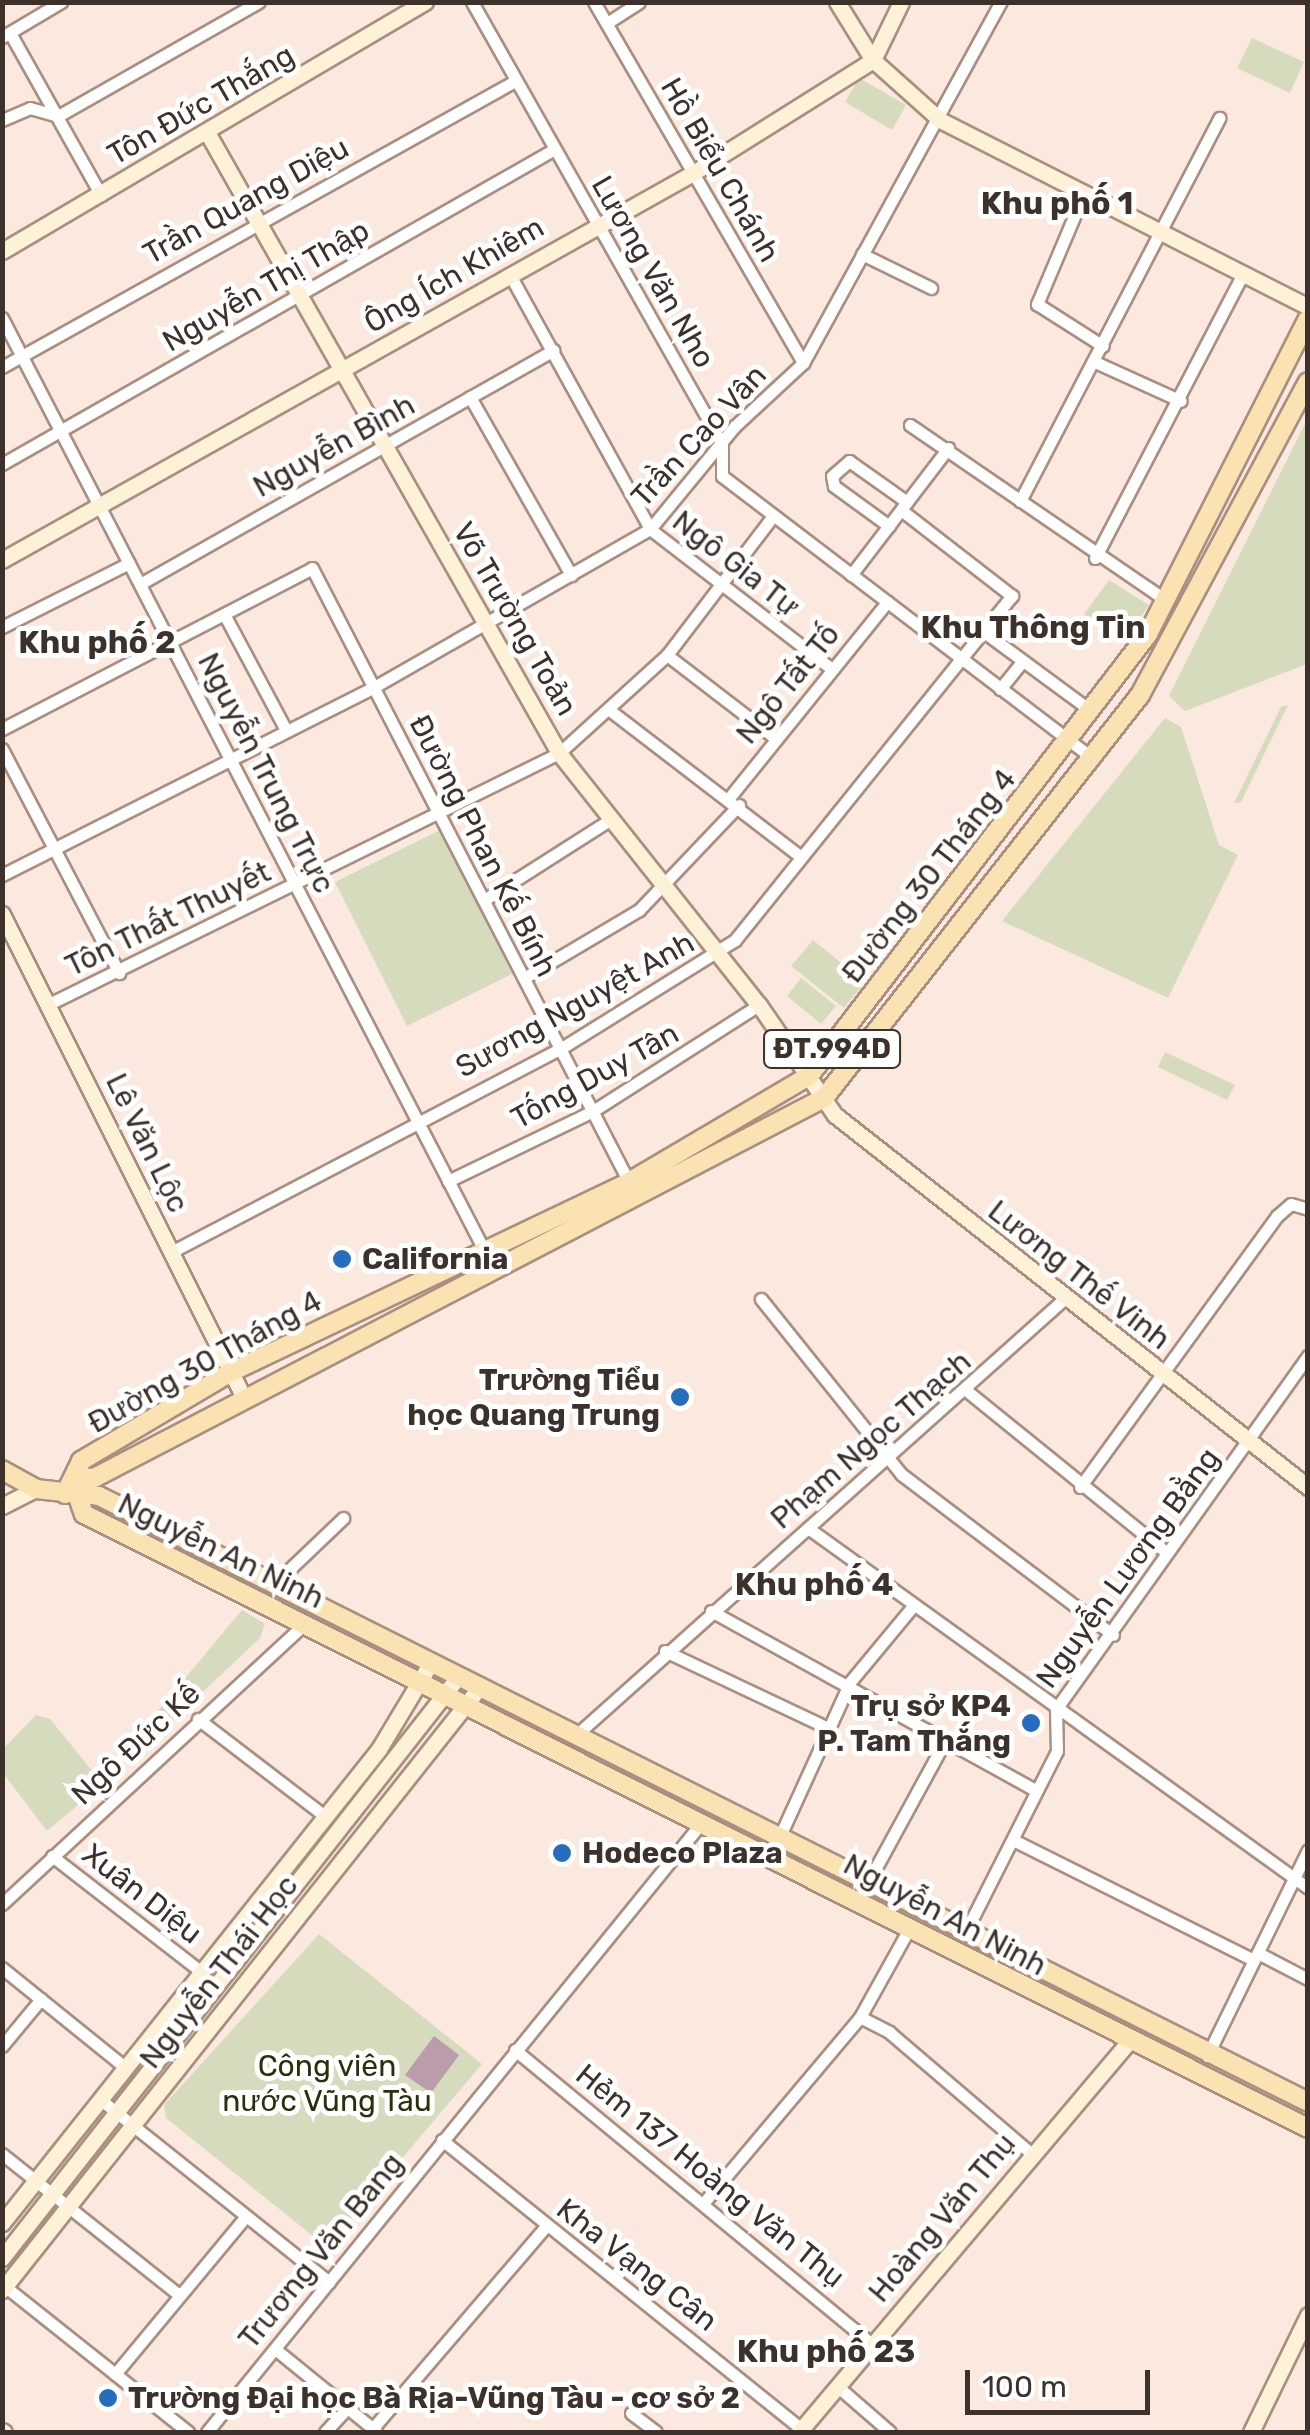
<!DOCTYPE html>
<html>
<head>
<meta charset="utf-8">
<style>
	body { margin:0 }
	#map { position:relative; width:1310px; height:2435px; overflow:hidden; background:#fbe9df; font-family:Rubik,sans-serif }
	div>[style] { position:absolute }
	.green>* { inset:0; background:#d6dbbe }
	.water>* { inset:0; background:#ba9caa }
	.roads { filter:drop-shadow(2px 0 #a98f80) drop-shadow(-2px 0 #a98f80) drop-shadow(0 2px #a98f80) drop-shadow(0 -2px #a98f80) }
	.street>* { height:11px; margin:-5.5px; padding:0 5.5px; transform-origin:5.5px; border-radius:5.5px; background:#fff }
	.secondary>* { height:15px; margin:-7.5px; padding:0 7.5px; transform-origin:7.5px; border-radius:7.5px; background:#fdf1d8 }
	.primary>* { height:18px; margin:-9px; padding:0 9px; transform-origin:9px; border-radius:9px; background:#fae2b2 }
	.dots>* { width:28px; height:28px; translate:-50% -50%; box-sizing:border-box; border:5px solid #fff; border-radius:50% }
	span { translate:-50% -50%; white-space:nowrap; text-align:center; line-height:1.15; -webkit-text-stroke:10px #fff; paint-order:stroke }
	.shield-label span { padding:2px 8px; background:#fff; border:2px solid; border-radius:8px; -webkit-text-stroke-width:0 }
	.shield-label { font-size:28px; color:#3d322b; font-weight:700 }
	.street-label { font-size:30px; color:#3d322b }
	.poi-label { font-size:30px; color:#3d322b; font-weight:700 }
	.left { translate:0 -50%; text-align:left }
	.right { translate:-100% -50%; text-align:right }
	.park-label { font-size:30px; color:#2c300a }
	.neighbourhood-label { font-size:32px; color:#3d322b; font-weight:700 }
	.frame { position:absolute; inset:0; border:5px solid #3d322b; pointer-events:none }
	.scale { position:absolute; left:965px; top:2370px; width:185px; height:45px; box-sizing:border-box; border:5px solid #3d322b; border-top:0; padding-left:12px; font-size:30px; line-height:35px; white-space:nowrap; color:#3d322b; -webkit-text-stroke:8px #fff; paint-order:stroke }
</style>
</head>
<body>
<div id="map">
	<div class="green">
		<div style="clip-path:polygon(1252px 38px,1304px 62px,1290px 93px,1237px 68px)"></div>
		<div style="clip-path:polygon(859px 78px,906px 105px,892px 130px,845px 102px)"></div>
		<div style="clip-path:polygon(1307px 420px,1307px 664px,1185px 711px,1169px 696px)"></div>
		<div style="clip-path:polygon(1109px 580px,1149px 605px,1123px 643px,1084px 614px)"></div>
		<div style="clip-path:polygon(1288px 705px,1241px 802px,1234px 803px,1281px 707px)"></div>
		<div style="clip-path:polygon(1165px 718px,1181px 727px,1219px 845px,1238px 855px,1168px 998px,1002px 921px)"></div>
		<div style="clip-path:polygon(440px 830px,512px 974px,407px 1026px,335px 882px)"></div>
		<div style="clip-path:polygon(813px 940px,865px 982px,844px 1008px,791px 966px)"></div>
		<div style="clip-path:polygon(801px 978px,836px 1006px,821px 1024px,787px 996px)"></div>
		<div style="clip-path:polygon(1165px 1052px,1235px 1085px,1227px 1100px,1158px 1067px)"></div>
		<div style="clip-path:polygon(242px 1610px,265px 1624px,260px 1638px,171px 1722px,157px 1712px)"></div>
		<div style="clip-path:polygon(36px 1715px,50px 1719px,103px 1784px,47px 1831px,3px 1773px,3px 1749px)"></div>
		<div style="clip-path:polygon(319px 1934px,482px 2064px,338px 2234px,318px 2240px,166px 2118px,164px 2105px)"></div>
	</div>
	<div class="water">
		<div style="clip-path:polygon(434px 2036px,459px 2055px,431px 2093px,405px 2075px)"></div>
	</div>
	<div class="roads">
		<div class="street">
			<div style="left:472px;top:2px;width:508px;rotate:60.51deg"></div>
			<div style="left:722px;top:444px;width:32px;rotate:90deg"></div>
			<div style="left:722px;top:476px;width:467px;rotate:37.3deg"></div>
			<div style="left:594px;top:2px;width:417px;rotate:59.9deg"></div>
			<div style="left:607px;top:23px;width:38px;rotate:-33deg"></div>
			<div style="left:10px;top:33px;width:186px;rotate:60.7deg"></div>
			<div style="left:2px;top:37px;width:69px;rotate:-30.7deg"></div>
			<div style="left:2px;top:120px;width:30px;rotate:-23deg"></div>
			<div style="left:30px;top:108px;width:29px;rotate:16deg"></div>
			<div style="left:58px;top:116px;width:231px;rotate:-29.6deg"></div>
			<div style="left:1084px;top:193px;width:121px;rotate:112.9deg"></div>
			<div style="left:1037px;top:304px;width:78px;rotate:32.5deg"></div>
			<div style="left:862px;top:254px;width:77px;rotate:26.2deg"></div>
			<div style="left:510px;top:275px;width:290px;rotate:61.1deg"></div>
			<div style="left:650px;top:529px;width:230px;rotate:37.6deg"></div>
			<div style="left:2px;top:318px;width:1049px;rotate:62.65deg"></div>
			<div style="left:1095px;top:362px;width:94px;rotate:24.4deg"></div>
			<div style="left:2px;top:367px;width:587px;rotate:-29.14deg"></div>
			<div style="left:470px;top:397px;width:205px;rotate:60.4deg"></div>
			<div style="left:910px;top:425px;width:311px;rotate:34.4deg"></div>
			<div style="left:2px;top:464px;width:634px;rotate:-29.68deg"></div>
			<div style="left:1020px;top:501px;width:432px;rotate:-62.5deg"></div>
			<div style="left:889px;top:526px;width:68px;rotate:-144deg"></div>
			<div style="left:834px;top:486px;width:10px;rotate:-101deg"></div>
			<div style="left:832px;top:476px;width:23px;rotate:-41deg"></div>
			<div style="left:849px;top:461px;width:71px;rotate:35.3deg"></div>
			<div style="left:1095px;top:558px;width:320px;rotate:-62.5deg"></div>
			<div style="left:851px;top:575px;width:160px;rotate:-52.6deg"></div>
			<div style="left:140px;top:584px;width:475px;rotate:-29.5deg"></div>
			<div style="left:224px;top:614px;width:132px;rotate:61.9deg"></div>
			<div style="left:2px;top:627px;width:142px;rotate:-26.7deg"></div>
			<div style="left:984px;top:632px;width:133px;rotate:36.4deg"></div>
			<div style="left:667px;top:655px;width:136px;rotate:37.5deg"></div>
			<div style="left:1000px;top:689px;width:36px;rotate:-51deg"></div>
			<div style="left:612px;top:712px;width:238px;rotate:37.5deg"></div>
			<div style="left:2px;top:729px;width:349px;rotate:-27.4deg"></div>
			<div style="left:312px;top:568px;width:695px;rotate:62.7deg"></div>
			<div style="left:2px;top:749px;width:253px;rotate:62.4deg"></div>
			<div style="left:729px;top:798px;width:252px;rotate:-51.1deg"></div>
			<div style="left:2px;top:875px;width:417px;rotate:-26.8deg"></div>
			<div style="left:374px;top:687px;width:318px;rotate:-29.8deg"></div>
			<div style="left:650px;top:529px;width:134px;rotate:-50.5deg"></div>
			<div style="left:735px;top:426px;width:93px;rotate:-42.8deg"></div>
			<div style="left:803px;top:363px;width:412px;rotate:-61.3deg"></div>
			<div style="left:484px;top:900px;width:151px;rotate:-32.5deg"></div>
			<div style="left:524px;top:978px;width:134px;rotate:-30.6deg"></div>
			<div style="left:639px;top:910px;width:145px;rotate:-46.4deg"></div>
			<div style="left:47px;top:1005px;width:571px;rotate:-26.21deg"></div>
			<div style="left:559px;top:753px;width:146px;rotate:-42.2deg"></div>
			<div style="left:667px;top:655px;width:175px;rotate:-52.7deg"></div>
			<div style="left:448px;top:1181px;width:161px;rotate:-25.8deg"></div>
			<div style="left:593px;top:1111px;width:197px;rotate:-32.6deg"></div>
			<div style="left:171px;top:1252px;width:439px;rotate:-27.6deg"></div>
			<div style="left:560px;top:1049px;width:206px;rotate:-31.9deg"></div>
			<div style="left:735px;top:940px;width:442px;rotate:-51.2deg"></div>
			<div style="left:1012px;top:596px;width:140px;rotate:-142.2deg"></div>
			<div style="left:761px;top:1299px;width:224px;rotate:51.3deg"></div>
			<div style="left:901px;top:1474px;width:266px;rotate:37.2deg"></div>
			<div style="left:967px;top:1391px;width:257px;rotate:39deg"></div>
			<div style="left:1080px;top:1487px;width:335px;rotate:-54deg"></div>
			<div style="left:1277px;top:1216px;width:18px;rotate:-41deg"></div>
			<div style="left:1291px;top:1204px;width:18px;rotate:16deg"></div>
			<div style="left:808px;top:1528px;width:616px;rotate:35.75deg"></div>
			<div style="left:273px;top:1585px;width:97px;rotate:-43.7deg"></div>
			<div style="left:711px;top:1611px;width:369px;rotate:28.9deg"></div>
			<div style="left:665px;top:1651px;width:180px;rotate:25.3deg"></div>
			<div style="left:198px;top:1719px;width:160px;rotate:37.4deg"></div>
			<div style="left:575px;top:1736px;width:656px;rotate:-41.79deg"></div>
			<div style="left:779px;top:1838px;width:171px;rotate:-65.5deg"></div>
			<div style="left:850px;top:1682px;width:100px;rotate:-50.3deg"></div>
			<div style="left:1013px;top:1840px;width:269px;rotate:26.5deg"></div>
			<div style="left:52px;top:1856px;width:187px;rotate:37.8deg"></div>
			<div style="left:867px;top:1884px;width:165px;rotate:-61.4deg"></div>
			<div style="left:2px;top:1904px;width:413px;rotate:-42.8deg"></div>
			<div style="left:967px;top:1929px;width:199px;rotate:-63.2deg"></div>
			<div style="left:1057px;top:1751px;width:42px;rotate:-91.4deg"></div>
			<div style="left:1056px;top:1709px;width:434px;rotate:-54.5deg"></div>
			<div style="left:1258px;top:1953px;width:56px;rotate:27.5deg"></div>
			<div style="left:2px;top:1968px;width:159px;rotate:38.9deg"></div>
			<div style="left:860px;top:2017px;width:33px;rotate:27deg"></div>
			<div style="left:889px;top:2032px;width:188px;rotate:40.5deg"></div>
			<div style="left:2px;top:2046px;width:61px;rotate:-50.3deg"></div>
			<div style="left:515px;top:2050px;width:462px;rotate:39.5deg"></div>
			<div style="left:1207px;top:2056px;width:229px;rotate:-63.9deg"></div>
			<div style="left:101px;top:2100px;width:292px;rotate:38.6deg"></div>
			<div style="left:442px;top:2140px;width:461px;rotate:38.8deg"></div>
			<div style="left:2px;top:2154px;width:226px;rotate:38.5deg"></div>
			<div style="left:706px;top:2200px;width:239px;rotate:-49.9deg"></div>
			<div style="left:860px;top:2017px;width:103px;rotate:-60.9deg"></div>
			<div style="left:2px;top:2284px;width:238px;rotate:38.5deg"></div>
			<div style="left:275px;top:2349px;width:130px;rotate:39.1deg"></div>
			<div style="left:115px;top:2374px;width:205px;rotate:-50.3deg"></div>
			<div style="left:837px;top:2386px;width:70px;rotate:41deg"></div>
			<div style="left:631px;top:2413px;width:31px;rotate:37deg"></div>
			<div style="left:373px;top:2428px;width:267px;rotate:-49.4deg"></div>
			<div style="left:207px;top:2432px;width:786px;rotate:-50.94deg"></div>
			<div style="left:325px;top:2432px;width:33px;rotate:-47deg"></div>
		</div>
		<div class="secondary">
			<div style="left:837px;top:2px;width:68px;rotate:58.2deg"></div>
			<div style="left:873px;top:60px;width:90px;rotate:41.8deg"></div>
			<div style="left:940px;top:120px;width:413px;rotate:26.9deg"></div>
			<div style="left:208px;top:134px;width:712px;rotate:60.44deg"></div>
			<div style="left:559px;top:753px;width:322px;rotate:51.6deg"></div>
			<div style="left:759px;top:1005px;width:134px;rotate:55.4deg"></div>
			<div style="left:835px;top:1115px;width:602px;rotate:38.18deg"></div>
			<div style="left:2px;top:251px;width:491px;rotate:-30.5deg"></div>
			<div style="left:2px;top:560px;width:792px;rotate:-29.25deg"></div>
			<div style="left:693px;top:173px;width:213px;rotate:-32.1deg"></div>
			<div style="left:873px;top:60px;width:64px;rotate:-64.2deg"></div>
			<div style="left:2px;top:914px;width:539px;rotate:63.43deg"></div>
			<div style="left:2px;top:1506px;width:38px;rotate:-27deg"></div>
			<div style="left:2px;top:2223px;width:606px;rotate:-51.5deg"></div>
			<div style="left:379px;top:1749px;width:99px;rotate:-59deg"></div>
			<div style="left:2px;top:2258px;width:739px;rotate:-51.87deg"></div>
			<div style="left:2px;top:2290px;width:768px;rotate:-51.61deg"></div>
			<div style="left:2px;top:2431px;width:2px;rotate:27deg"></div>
			<div style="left:799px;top:2432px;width:513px;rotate:-49.82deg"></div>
			<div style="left:1251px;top:2432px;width:130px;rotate:-64deg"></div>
		</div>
		<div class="primary">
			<div style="left:2px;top:1470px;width:39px;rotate:29deg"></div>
			<div style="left:36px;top:1489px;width:63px;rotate:6.3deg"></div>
			<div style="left:99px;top:1496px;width:1352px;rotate:26.62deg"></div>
			<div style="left:79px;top:1477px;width:15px;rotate:4deg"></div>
			<div style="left:94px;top:1478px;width:823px;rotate:-27.5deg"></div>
			<div style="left:824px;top:1098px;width:512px;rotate:-51.9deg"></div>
			<div style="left:1140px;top:695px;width:355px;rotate:-61.8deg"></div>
			<div style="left:65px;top:1494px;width:37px;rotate:-64deg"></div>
			<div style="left:81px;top:1461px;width:174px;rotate:-30.7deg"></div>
			<div style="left:231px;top:1372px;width:441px;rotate:-25.5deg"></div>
			<div style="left:629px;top:1182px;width:209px;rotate:-30.5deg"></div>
			<div style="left:809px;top:1076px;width:557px;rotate:-52.51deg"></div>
			<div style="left:1148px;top:634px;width:353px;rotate:-63.1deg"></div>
			<div style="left:78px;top:1497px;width:18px;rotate:71deg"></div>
			<div style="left:84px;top:1514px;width:1369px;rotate:26.64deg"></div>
		</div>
	</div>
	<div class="dots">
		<div style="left:342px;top:1259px;background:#266dbd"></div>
		<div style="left:680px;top:1397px;background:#266dbd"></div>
		<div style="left:1031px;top:1723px;background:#266dbd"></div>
		<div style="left:562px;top:1853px;background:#266dbd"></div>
		<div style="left:108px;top:2398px;background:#266dbd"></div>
	</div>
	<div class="shield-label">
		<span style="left:832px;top:1049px">ĐT.994D</span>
	</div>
	<div class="street-label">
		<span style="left:201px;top:105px;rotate:-30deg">Tôn Đức Thắng</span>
		<span style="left:720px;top:170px;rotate:60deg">Hồ Biểu Chánh</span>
		<span style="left:246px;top:201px;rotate:-29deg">Trần Quang Diệu</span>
		<span style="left:653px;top:272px;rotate:60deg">Lương Văn Nho</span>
		<span style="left:454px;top:275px;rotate:-30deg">Ông Ích Khiêm</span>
		<span style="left:266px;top:286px;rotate:-30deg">Nguyễn Thị Thập</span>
		<span style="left:699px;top:436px;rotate:-47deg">Trần Cao Vân</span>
		<span style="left:334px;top:446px;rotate:-29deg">Nguyễn Bình</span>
		<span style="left:736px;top:564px;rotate:38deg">Ngô Gia Tự</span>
		<span style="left:515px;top:619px;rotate:60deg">Võ Trường Toản</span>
		<span style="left:788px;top:684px;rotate:-51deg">Ngô Tất Tố</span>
		<span style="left:266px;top:773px;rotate:63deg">Nguyễn Trung Trực</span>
		<span style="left:483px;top:846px;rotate:63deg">Đường Phan Kế Bính</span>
		<span style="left:929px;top:876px;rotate:-52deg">Đường 30 Tháng 4</span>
		<span style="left:168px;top:919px;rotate:-26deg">Tôn Thất Thuyết</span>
		<span style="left:575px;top:1005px;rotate:-29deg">Sương Nguyệt Anh</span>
		<span style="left:595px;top:1076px;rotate:-29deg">Tống Duy Tân</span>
		<span style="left:147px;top:1143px;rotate:64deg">Lê Văn Lộc</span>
		<span style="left:1079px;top:1275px;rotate:38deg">Lương Thế Vinh</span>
		<span style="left:205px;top:1362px;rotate:-29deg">Đường 30 Tháng 4</span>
		<span style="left:871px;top:1440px;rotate:-41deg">Phạm Ngọc Thạch</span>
		<span style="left:221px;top:1551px;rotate:26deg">Nguyễn An Ninh</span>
		<span style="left:1128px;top:1568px;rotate:-54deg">Nguyễn Lương Bằng</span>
		<span style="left:136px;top:1744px;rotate:-43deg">Ngô Đức Kế</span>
		<span style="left:142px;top:1894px;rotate:38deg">Xuân Diệu</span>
		<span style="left:945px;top:1915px;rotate:28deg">Nguyễn An Ninh</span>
		<span style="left:219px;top:1972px;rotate:-52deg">Nguyễn Thái Học</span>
		<span style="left:710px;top:2176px;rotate:39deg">Hẻm 137 Hoàng Văn Thụ</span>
		<span style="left:942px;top:2218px;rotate:-50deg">Hoàng Văn Thụ</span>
		<span style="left:321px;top:2251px;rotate:-51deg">Trương Văn Bang</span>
		<span style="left:637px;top:2265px;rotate:38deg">Kha Vạng Cân</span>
	</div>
	<div class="poi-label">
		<span class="left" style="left:362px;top:1259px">California</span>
		<span class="right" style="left:660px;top:1397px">Trường Tiểu<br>học Quang Trung</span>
		<span class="right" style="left:1011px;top:1723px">Trụ sở KP4<br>P. Tam Thắng</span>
		<span class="left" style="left:582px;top:1853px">Hodeco Plaza</span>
		<span class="left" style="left:128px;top:2398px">Trường Đại học Bà Rịa-Vũng Tàu - cơ sở 2</span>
	</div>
	<div class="park-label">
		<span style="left:327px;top:2083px">Công viên<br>nước Vũng Tàu</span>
	</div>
	<div class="neighbourhood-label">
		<span style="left:1057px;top:203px">Khu phố 1</span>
		<span style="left:1033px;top:627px">Khu Thông Tin</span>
		<span style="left:97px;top:642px">Khu phố 2</span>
		<span style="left:814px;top:1584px">Khu phố 4</span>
		<span style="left:826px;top:2351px">Khu phố 23</span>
	</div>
	<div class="frame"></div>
	<div class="scale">100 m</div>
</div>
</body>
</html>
